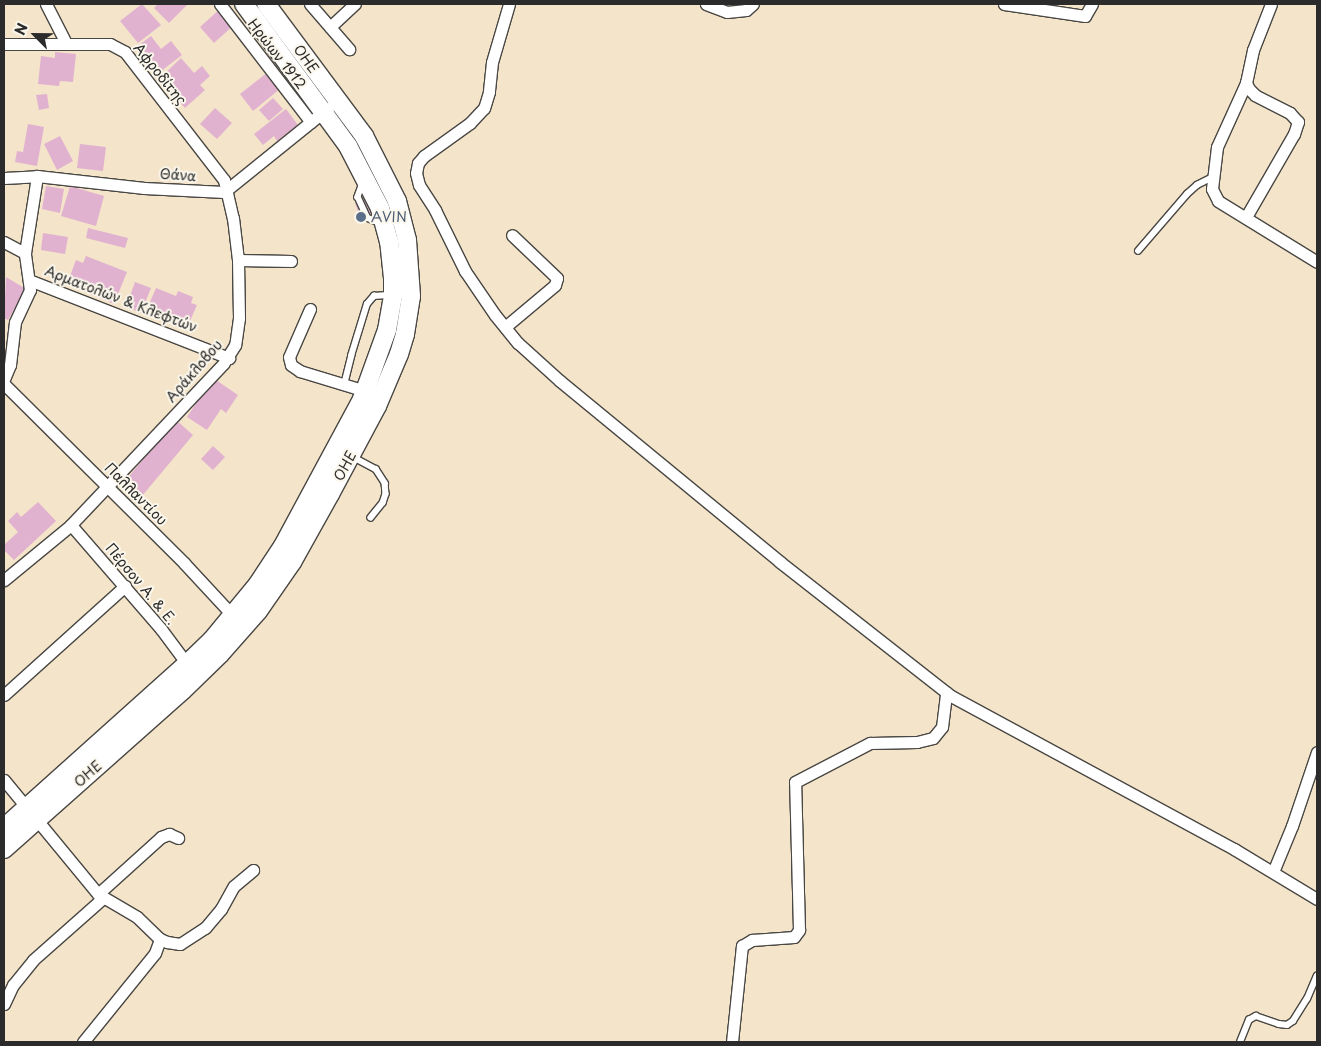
<!DOCTYPE html>
<html>
<head>
<meta charset="utf-8">
<style>
	body { margin:0 }
	#map { position:relative; width:1321px; height:1046px; overflow:hidden; background:#f4e4ca; font-family:"Playpen Sans",sans-serif }
	div>[style] { position:absolute }
	.building>* { inset:0; background:#e1b2cf }
	.roads { filter:drop-shadow(1px 0 #494743) drop-shadow(-1px 0 #494743) drop-shadow(0 1px #494743) drop-shadow(0 -1px #494743) }
	.service>* { height:5.5px; margin:-2.75px; padding:0 2.75px; transform-origin:2.75px; border-radius:2.75px; background:#fff }
	.minor>* { height:11px; margin:-5.5px; padding:0 5.5px; transform-origin:5.5px; border-radius:5.5px; background:#fff }
	.primary>* { height:18px; margin:-9px; padding:0 9px; transform-origin:9px; border-radius:9px; background:#fff }
	.dots>* { width:14px; height:14px; translate:-50% -50%; box-sizing:border-box; border:2px solid #fbf7ec; border-radius:50% }
	span { translate:-50% -50%; white-space:nowrap; text-align:center; line-height:1.15; -webkit-text-stroke:4px #fbf7ec; paint-order:stroke }
	.street-label { font-size:14px; color:#2b2b2b }
	.service-label { font-size:14px; color:#4e5e75 }
	.left { translate:0 -50%; text-align:left }
	.frame { position:absolute; inset:0; border:5px solid #2b2b2b; pointer-events:none }
	.north { position:absolute; left:10px; top:10px; width:50px; height:50px; -webkit-text-stroke:4px #fbf7ec; paint-order:stroke; rotate:293deg; font-size:14px; font-weight:700; line-height:20px; text-align:center; color:#2b2b2b }
	.north::after { content:''; display:block; margin:auto; width:18px; height:22px; background:#2b2b2b; clip-path:polygon(50% 0,100% 100%,50% 72%,0 100%) }
</style>
</head>
<body>
<div id="map">
	<div class="building">
		<div style="clip-path:polygon(142px 4px,161px 25px,138px 43px,120px 21px)"></div>
		<div style="clip-path:polygon(158px 4px,188px 4px,169px 23px,154px 8px)"></div>
		<div style="clip-path:polygon(221px 8px,235px 24px,214px 43px,200px 27px)"></div>
		<div style="clip-path:polygon(151px 36px,161px 49px,171px 41px,182px 55px,156px 75px,135px 48px)"></div>
		<div style="clip-path:polygon(55px 52px,76px 54px,73px 82px,60px 81px,59px 86px,38px 84px,41px 56px,55px 58px)"></div>
		<div style="clip-path:polygon(181px 58px,194px 73px,202px 66px,210px 76px,200px 85px,205px 90px,185px 108px,171px 92px,174px 90px,162px 76px)"></div>
		<div style="clip-path:polygon(268px 72px,281px 88px,253px 111px,240px 94px)"></div>
		<div style="clip-path:polygon(47px 94px,49px 108px,39px 110px,36px 95px)"></div>
		<div style="clip-path:polygon(273px 98px,283px 109px,269px 121px,259px 110px)"></div>
		<div style="clip-path:polygon(215px 108px,232px 123px,217px 139px,200px 124px)"></div>
		<div style="clip-path:polygon(286px 109px,298px 125px,277px 141px,274px 136px,263px 145px,254px 134px)"></div>
		<div style="clip-path:polygon(28px 124px,44px 127px,37px 166px,15px 162px,17px 151px,23px 152px)"></div>
		<div style="clip-path:polygon(60px 136px,73px 161px,57px 170px,44px 144px)"></div>
		<div style="clip-path:polygon(80px 144px,106px 147px,103px 171px,77px 168px)"></div>
		<div style="clip-path:polygon(46px 186px,64px 189px,60px 213px,42px 209px)"></div>
		<div style="clip-path:polygon(70px 186px,104px 196px,96px 226px,61px 216px)"></div>
		<div style="clip-path:polygon(367px 198px,372px 213px,360px 217px,355px 203px)"></div>
		<div style="clip-path:polygon(88px 228px,128px 238px,125px 248px,86px 238px)"></div>
		<div style="clip-path:polygon(43px 233px,68px 237px,65px 254px,41px 250px)"></div>
		<div style="clip-path:polygon(86px 256px,127px 272px,114px 304px,67px 284px,76px 260px,83px 263px)"></div>
		<div style="clip-path:polygon(6px 277px,26px 289px,8px 320px,4px 318px)"></div>
		<div style="clip-path:polygon(135px 282px,151px 288px,141px 313px,126px 307px)"></div>
		<div style="clip-path:polygon(156px 288px,176px 296px,178px 291px,193px 297px,191px 303px,197px 305px,187px 328px,146px 311px)"></div>
		<div style="clip-path:polygon(213px 378px,238px 395px,226px 413px,221px 409px,207px 430px,187px 417px)"></div>
		<div style="clip-path:polygon(176px 420px,193px 435px,142px 496px,125px 481px)"></div>
		<div style="clip-path:polygon(213px 446px,225px 457px,213px 470px,201px 459px)"></div>
		<div style="clip-path:polygon(38px 502px,56px 521px,14px 560px,4px 550px,4px 545px,18px 532px,8px 521px,17px 512px,21px 517px)"></div>
	</div>
	<div class="roads">
		<div class="service">
			<div style="left:363px;top:183px;width:15px;rotate:110deg"></div>
			<div style="left:358px;top:197px;width:23px;rotate:65deg"></div>
			<div style="left:368px;top:218px;width:13px;rotate:23deg"></div>
			<div style="left:1138px;top:251px;width:75px;rotate:-49.3deg"></div>
			<div style="left:1187px;top:194px;width:13px;rotate:-42deg"></div>
			<div style="left:1197px;top:185px;width:18px;rotate:-27deg"></div>
			<div style="left:344px;top:385px;width:30px;rotate:-76deg"></div>
			<div style="left:351px;top:356px;width:54px;rotate:-72.9deg"></div>
			<div style="left:367px;top:304px;width:11px;rotate:-49deg"></div>
			<div style="left:374px;top:296px;width:16px;rotate:-4deg"></div>
			<div style="left:353px;top:457px;width:26px;rotate:28deg"></div>
			<div style="left:376px;top:469px;width:17px;rotate:57deg"></div>
			<div style="left:385px;top:483px;width:11px;rotate:85deg"></div>
			<div style="left:386px;top:494px;width:9px;rotate:108deg"></div>
			<div style="left:383px;top:503px;width:19px;rotate:129deg"></div>
			<div style="left:1240px;top:1042px;width:24px;rotate:-68deg"></div>
			<div style="left:1249px;top:1020px;width:8px;rotate:-30deg"></div>
			<div style="left:1256px;top:1016px;width:24px;rotate:19deg"></div>
			<div style="left:1279px;top:1024px;width:8px;rotate:7deg"></div>
			<div style="left:1287px;top:1025px;width:7px;rotate:-34deg"></div>
			<div style="left:1293px;top:1021px;width:26px;rotate:-58deg"></div>
			<div style="left:1307px;top:999px;width:25px;rotate:-67deg"></div>
		</div>
		<div class="minor">
			<div style="left:46px;top:4px;width:44px;rotate:62.9deg"></div>
			<div style="left:220px;top:4px;width:149px;rotate:52.4deg"></div>
			<div style="left:310px;top:4px;width:60px;rotate:49.1deg"></div>
			<div style="left:509px;top:4px;width:60px;rotate:106.3deg"></div>
			<div style="left:492px;top:62px;width:30px;rotate:96deg"></div>
			<div style="left:489px;top:92px;width:17px;rotate:107deg"></div>
			<div style="left:484px;top:108px;width:21px;rotate:133deg"></div>
			<div style="left:470px;top:123px;width:57px;rotate:144.3deg"></div>
			<div style="left:424px;top:156px;width:9px;rotate:131deg"></div>
			<div style="left:418px;top:163px;width:10px;rotate:101deg"></div>
			<div style="left:416px;top:173px;width:12px;rotate:76deg"></div>
			<div style="left:419px;top:185px;width:30px;rotate:57deg"></div>
			<div style="left:435px;top:210px;width:68px;rotate:63.8deg"></div>
			<div style="left:465px;top:271px;width:53px;rotate:55.7deg"></div>
			<div style="left:495px;top:315px;width:36px;rotate:51deg"></div>
			<div style="left:518px;top:343px;width:57px;rotate:42.1deg"></div>
			<div style="left:560px;top:381px;width:285px;rotate:39.4deg"></div>
			<div style="left:780px;top:562px;width:217px;rotate:38.1deg"></div>
			<div style="left:951px;top:696px;width:322px;rotate:28.4deg"></div>
			<div style="left:1234px;top:849px;width:97px;rotate:31.1deg"></div>
			<div style="left:706px;top:4px;width:22px;rotate:21deg"></div>
			<div style="left:727px;top:12px;width:19px;rotate:-6deg"></div>
			<div style="left:746px;top:10px;width:9px;rotate:-41deg"></div>
			<div style="left:1004px;top:4px;width:82px;rotate:8.4deg"></div>
			<div style="left:1085px;top:16px;width:14px;rotate:-60deg"></div>
			<div style="left:330px;top:27px;width:34px;rotate:-43deg"></div>
			<div style="left:4px;top:44px;width:106px"></div>
			<div style="left:110px;top:44px;width:17px;rotate:28deg"></div>
			<div style="left:125px;top:52px;width:162px;rotate:52.3deg"></div>
			<div style="left:224px;top:180px;width:39px;rotate:77deg"></div>
			<div style="left:233px;top:218px;width:42px;rotate:83.2deg"></div>
			<div style="left:238px;top:260px;width:58px;rotate:89deg"></div>
			<div style="left:239px;top:318px;width:27px;rotate:98deg"></div>
			<div style="left:235px;top:345px;width:22px;rotate:122deg"></div>
			<div style="left:223px;top:364px;width:221px;rotate:133.4deg"></div>
			<div style="left:71px;top:525px;width:87px;rotate:140.6deg"></div>
			<div style="left:1246px;top:83px;width:70px;rotate:114.4deg"></div>
			<div style="left:1217px;top:147px;width:42px;rotate:96.8deg"></div>
			<div style="left:1212px;top:189px;width:13px;rotate:63deg"></div>
			<div style="left:1218px;top:201px;width:116px;rotate:31.6deg"></div>
			<div style="left:4px;top:178px;width:33px;rotate:-3deg"></div>
			<div style="left:37px;top:176px;width:108px;rotate:6.4deg"></div>
			<div style="left:144px;top:188px;width:80px;rotate:2.9deg"></div>
			<div style="left:224px;top:192px;width:134px;rotate:-38.9deg"></div>
			<div style="left:1246px;top:217px;width:96px;rotate:-60deg"></div>
			<div style="left:1294px;top:134px;width:13px;rotate:-72deg"></div>
			<div style="left:1298px;top:122px;width:12px;rotate:-132deg"></div>
			<div style="left:1290px;top:113px;width:39px;rotate:-153deg"></div>
			<div style="left:1255px;top:95px;width:8px;rotate:-135deg"></div>
			<div style="left:1249px;top:89px;width:7px;rotate:-117deg"></div>
			<div style="left:1246px;top:83px;width:34px;rotate:-78deg"></div>
			<div style="left:1253px;top:50px;width:49px;rotate:-68.6deg"></div>
			<div style="left:4px;top:242px;width:24px;rotate:28deg"></div>
			<div style="left:238px;top:260px;width:53px;rotate:1.1deg"></div>
			<div style="left:29px;top:280px;width:215px;rotate:21.3deg"></div>
			<div style="left:310px;top:309px;width:52px;rotate:113.6deg"></div>
			<div style="left:289px;top:357px;width:8px;rotate:76deg"></div>
			<div style="left:291px;top:365px;width:11px;rotate:34deg"></div>
			<div style="left:300px;top:371px;width:69px;rotate:16.9deg"></div>
			<div style="left:505px;top:327px;width:65px;rotate:-40deg"></div>
			<div style="left:555px;top:285px;width:7px;rotate:-74deg"></div>
			<div style="left:557px;top:278px;width:62px;rotate:-136.3deg"></div>
			<div style="left:4px;top:379px;width:15px;rotate:-67deg"></div>
			<div style="left:10px;top:365px;width:43px;rotate:-83.4deg"></div>
			<div style="left:15px;top:322px;width:35px;rotate:-65deg"></div>
			<div style="left:30px;top:290px;width:37px;rotate:-98deg"></div>
			<div style="left:25px;top:253px;width:78px;rotate:-81.1deg"></div>
			<div style="left:4px;top:384px;width:254px;rotate:44.8deg"></div>
			<div style="left:184px;top:563px;width:76px;rotate:47.1deg"></div>
			<div style="left:71px;top:525px;width:138px;rotate:49.1deg"></div>
			<div style="left:161px;top:629px;width:44px;rotate:53.4deg"></div>
			<div style="left:4px;top:695px;width:163px;rotate:-42deg"></div>
			<div style="left:4px;top:780px;width:148px;rotate:50.5deg"></div>
			<div style="left:98px;top:894px;width:45px;rotate:30.5deg"></div>
			<div style="left:137px;top:917px;width:32px;rotate:44deg"></div>
			<div style="left:160px;top:939px;width:8px;rotate:23deg"></div>
			<div style="left:167px;top:942px;width:13px;rotate:9deg"></div>
			<div style="left:180px;top:944px;width:30px;rotate:-33deg"></div>
			<div style="left:205px;top:928px;width:25px;rotate:-50deg"></div>
			<div style="left:221px;top:909px;width:26px;rotate:-61deg"></div>
			<div style="left:234px;top:886px;width:25px;rotate:-40deg"></div>
			<div style="left:1273px;top:872px;width:50px;rotate:-67.6deg"></div>
			<div style="left:1292px;top:826px;width:78px;rotate:-71.3deg"></div>
			<div style="left:98px;top:894px;width:85px;rotate:-42.1deg"></div>
			<div style="left:161px;top:837px;width:9px;rotate:-21deg"></div>
			<div style="left:169px;top:834px;width:10px;rotate:24deg"></div>
			<div style="left:4px;top:1004px;width:21px;rotate:-65deg"></div>
			<div style="left:13px;top:985px;width:32px;rotate:-51deg"></div>
			<div style="left:33px;top:960px;width:94px;rotate:-41.5deg"></div>
			<div style="left:83px;top:1042px;width:114px;rotate:-51deg"></div>
			<div style="left:155px;top:953px;width:15px;rotate:-70deg"></div>
			<div style="left:732px;top:1042px;width:97px;rotate:-84.1deg"></div>
			<div style="left:742px;top:946px;width:12px;rotate:-31deg"></div>
			<div style="left:752px;top:940px;width:42px;rotate:-4.1deg"></div>
			<div style="left:794px;top:937px;width:9px;rotate:-54deg"></div>
			<div style="left:799px;top:930px;width:148px;rotate:-91.5deg"></div>
			<div style="left:795px;top:782px;width:85px;rotate:-27.5deg"></div>
			<div style="left:870px;top:743px;width:47px;rotate:-1.2deg"></div>
			<div style="left:917px;top:742px;width:16px;rotate:-14deg"></div>
			<div style="left:933px;top:738px;width:14px;rotate:-51deg"></div>
			<div style="left:942px;top:727px;width:35px;rotate:-83deg"></div>
		</div>
		<div class="primary">
			<div style="left:4px;top:828px;width:246px;rotate:-41.9deg"></div>
			<div style="left:187px;top:664px;width:35px;rotate:-44deg"></div>
			<div style="left:212px;top:640px;width:72px;rotate:-50.6deg"></div>
			<div style="left:258px;top:584px;width:45px;rotate:-56.7deg"></div>
			<div style="left:283px;top:546px;width:167px;rotate:-61.7deg"></div>
			<div style="left:362px;top:399px;width:73px;rotate:-70.1deg"></div>
			<div style="left:387px;top:330px;width:36px;rotate:-80deg"></div>
			<div style="left:393px;top:295px;width:17px;rotate:-90deg"></div>
			<div style="left:393px;top:278px;width:36px;rotate:-96deg"></div>
			<div style="left:389px;top:242px;width:35px;rotate:-105deg"></div>
			<div style="left:380px;top:208px;width:70px;rotate:-117.3deg"></div>
			<div style="left:348px;top:146px;width:176px;rotate:-126.2deg"></div>
			<div style="left:4px;top:849px;width:239px;rotate:-41.6deg"></div>
			<div style="left:183px;top:690px;width:52px;rotate:-44.2deg"></div>
			<div style="left:220px;top:654px;width:57px;rotate:-48.5deg"></div>
			<div style="left:258px;top:611px;width:60px;rotate:-55.2deg"></div>
			<div style="left:292px;top:562px;width:78px;rotate:-60.8deg"></div>
			<div style="left:330px;top:494px;width:100px;rotate:-61.9deg"></div>
			<div style="left:377px;top:406px;width:56px;rotate:-67.1deg"></div>
			<div style="left:399px;top:354px;width:21px;rotate:-73deg"></div>
			<div style="left:405px;top:334px;width:38px;rotate:-81deg"></div>
			<div style="left:411px;top:296px;width:56px;rotate:-94.1deg"></div>
			<div style="left:407px;top:240px;width:40px;rotate:-104.4deg"></div>
			<div style="left:397px;top:201px;width:73px;rotate:-116.9deg"></div>
			<div style="left:364px;top:136px;width:164px;rotate:-126.6deg"></div>
		</div>
	</div>
	<div class="dots">
		<div style="left:361px;top:217px;background:#5c6f8a"></div>
	</div>
	<div class="street-label">
		<span style="left:277px;top:54px;rotate:52deg">Ηρώων 1912</span>
		<span style="left:306px;top:59px;rotate:54deg">ΟΗΕ</span>
		<span style="left:160px;top:74px;rotate:51deg">Αφροδίτης</span>
		<span style="left:178px;top:175px;rotate:4deg">Θάνα</span>
		<span style="left:121px;top:299px;rotate:21deg">Αρματολών &amp; Κλεφτών</span>
		<span style="left:194px;top:371px;rotate:-49deg">Αράκλοβου</span>
		<span style="left:345px;top:466px;rotate:-62deg">ΟΗΕ</span>
		<span style="left:136px;top:494px;rotate:45deg">Παλλαντίου</span>
		<span style="left:141px;top:584px;rotate:50deg">Πέρσον Α. &amp; Ε.</span>
		<span style="left:88px;top:774px;rotate:-42deg">ΟΗΕ</span>
	</div>
	<div class="service-label">
		<span class="left" style="left:371px;top:217px">AVIN</span>
	</div>
	<div class="frame"></div>
	<div class="north">N</div>
</div>
</body>
</html>
